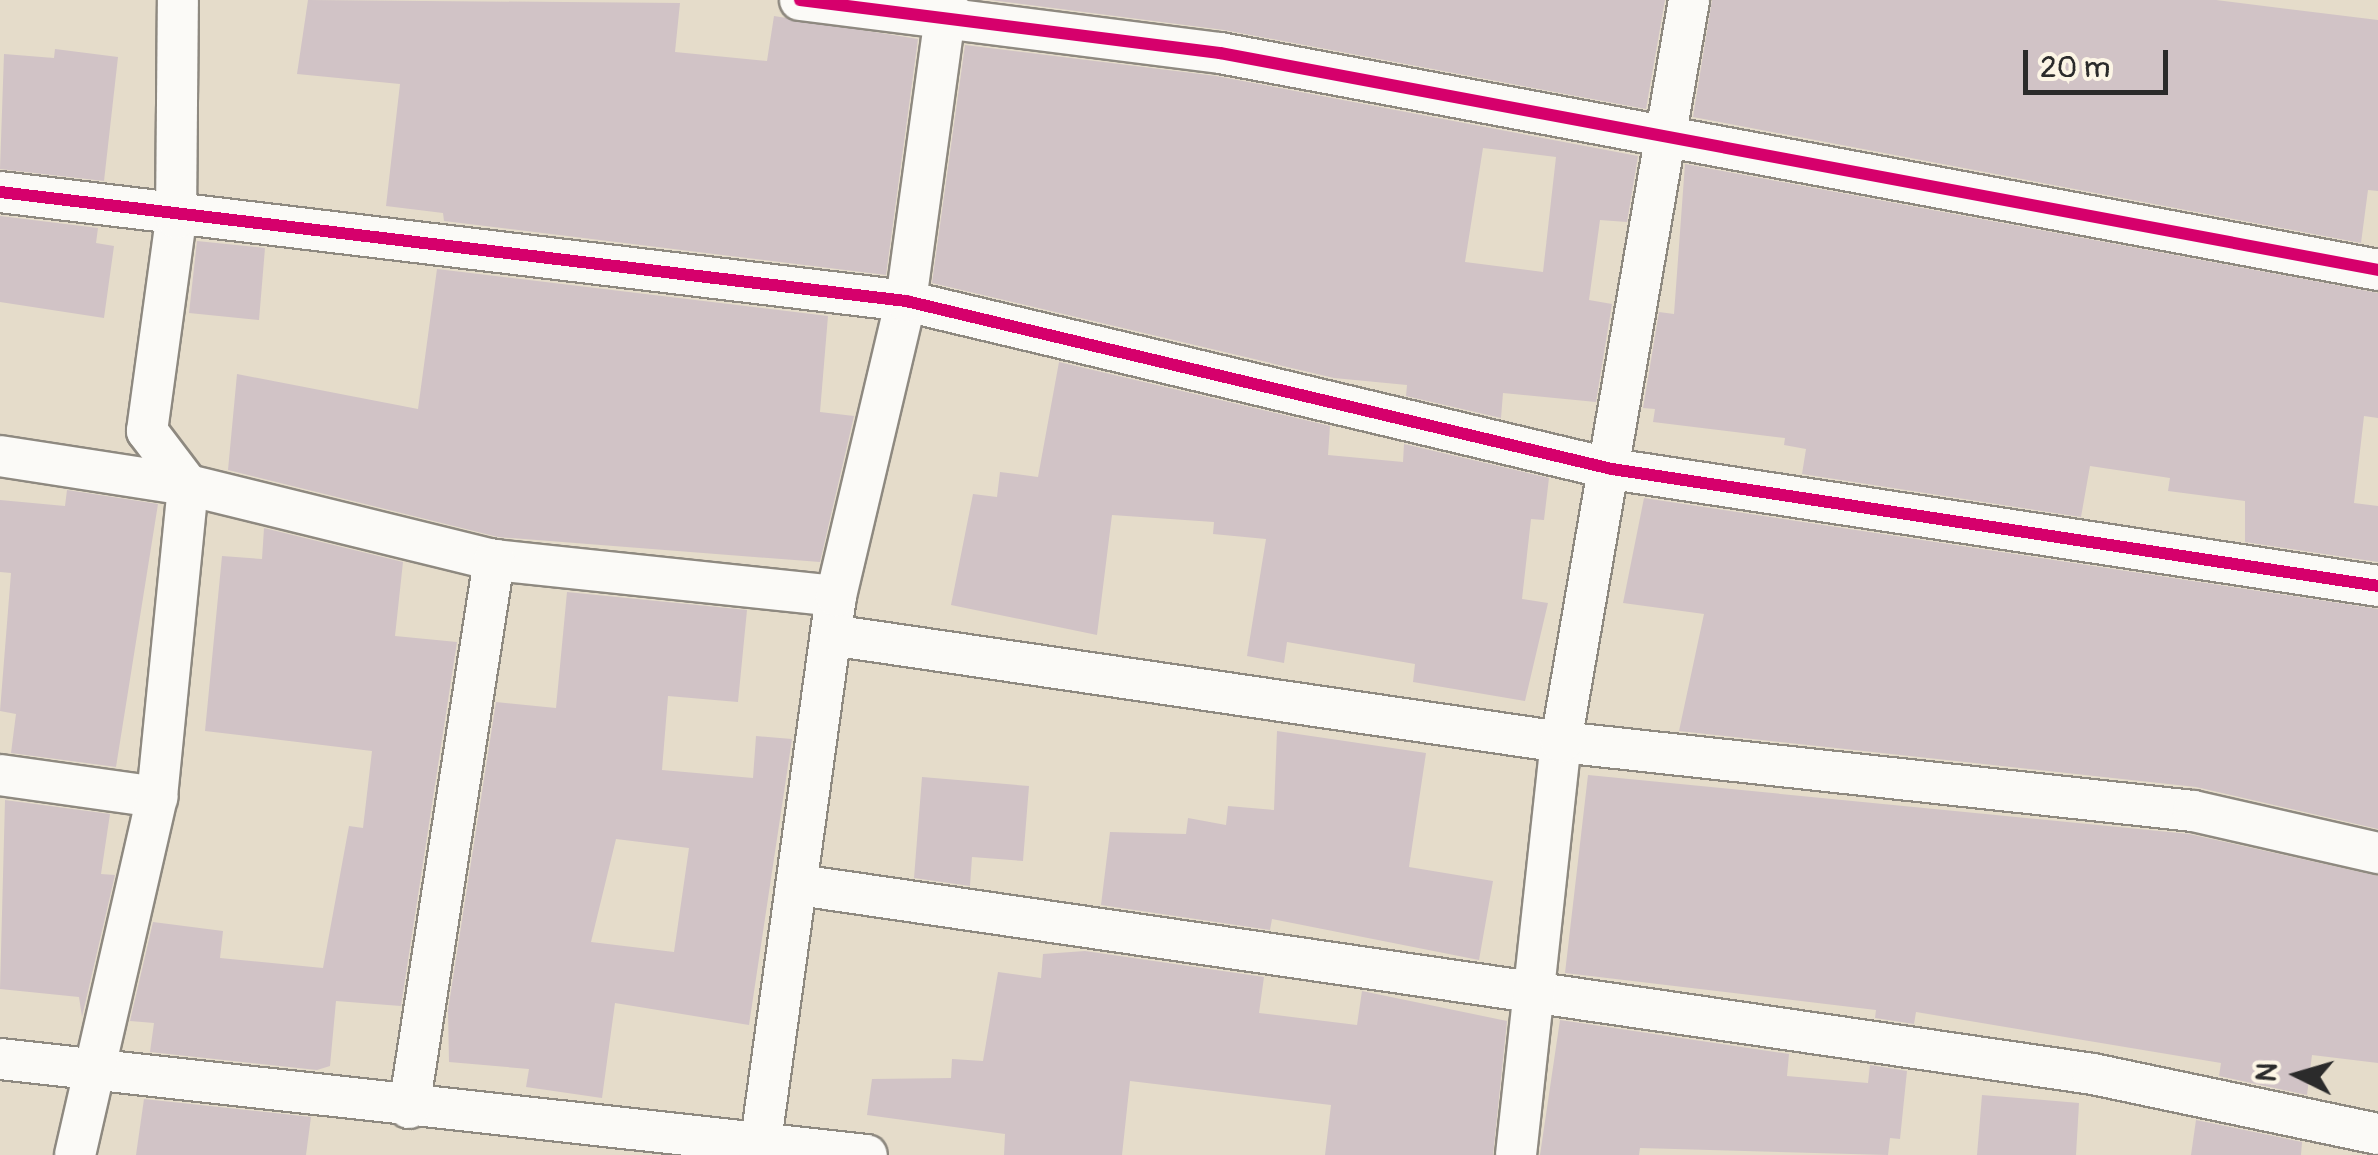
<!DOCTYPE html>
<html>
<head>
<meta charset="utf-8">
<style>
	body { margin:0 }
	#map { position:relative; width:2378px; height:1155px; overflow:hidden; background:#e5dcca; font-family:Pangolin,sans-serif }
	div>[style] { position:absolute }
	.building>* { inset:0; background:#d1c3c6 }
	.roads { filter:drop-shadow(2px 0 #8e8980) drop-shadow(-2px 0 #8e8980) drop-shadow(0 2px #8e8980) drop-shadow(0 -2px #8e8980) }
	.minor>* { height:40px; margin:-20px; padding:0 20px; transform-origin:20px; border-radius:20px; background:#fbfaf7 }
	.cycleway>* { height:12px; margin:-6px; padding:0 6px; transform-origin:6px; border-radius:6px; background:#d6006c }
	span { translate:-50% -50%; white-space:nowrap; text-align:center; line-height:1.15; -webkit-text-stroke:8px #fcf5e5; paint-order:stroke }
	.north { position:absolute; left:2248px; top:1025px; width:100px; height:100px; -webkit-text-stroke:8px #fcf5e5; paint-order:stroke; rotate:275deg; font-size:28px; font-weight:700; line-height:40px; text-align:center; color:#2b2b2b }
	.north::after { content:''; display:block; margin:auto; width:35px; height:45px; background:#2b2b2b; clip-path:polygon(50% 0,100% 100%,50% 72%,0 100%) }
	.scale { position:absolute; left:2023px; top:50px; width:145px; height:45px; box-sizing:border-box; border:5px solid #2b2b2b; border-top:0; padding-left:12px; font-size:30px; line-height:35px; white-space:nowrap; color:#2b2b2b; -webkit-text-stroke:8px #fcf5e5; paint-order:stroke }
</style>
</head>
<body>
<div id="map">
	<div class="building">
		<div style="clip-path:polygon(308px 0,680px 3px,675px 52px,767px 61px,774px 16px,918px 39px,886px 275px,444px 221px,443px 213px,386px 206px,400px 84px,297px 74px)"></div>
		<div style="clip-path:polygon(990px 0,1665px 0,1646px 109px,1224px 30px)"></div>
		<div style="clip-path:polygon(1712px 0,2216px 0,2378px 20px,2378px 191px,2368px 190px,2361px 243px,1693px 117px)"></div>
		<div style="clip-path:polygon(evenodd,965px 45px,1216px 76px,1638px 156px,1627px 222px,1600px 220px,1589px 300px,1612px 304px,1596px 402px,1503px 393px,1501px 418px,1406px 396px,1407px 385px,1334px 378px,932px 283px,965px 45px,1483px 148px,1556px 157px,1543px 272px,1465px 262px,1483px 148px)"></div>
		<div style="clip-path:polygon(55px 49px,118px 57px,104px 181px,0 169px,4px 54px,54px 58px)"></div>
		<div style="clip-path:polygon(1685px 164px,2378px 293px,2378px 418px,2364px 416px,2354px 503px,2378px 506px,2378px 562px,2245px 542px,2245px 501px,2168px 491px,2170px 478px,2090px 466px,2081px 517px,1802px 474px,1806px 449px,1784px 445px,1785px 438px,1653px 422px,1655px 409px,1643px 408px,1659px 312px,1674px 314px)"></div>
		<div style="clip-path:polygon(0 216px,98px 228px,96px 243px,114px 246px,104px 318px,0 302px)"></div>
		<div style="clip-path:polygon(197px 241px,265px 248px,259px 320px,189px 313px)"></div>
		<div style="clip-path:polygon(437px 269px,828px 316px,820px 412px,854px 416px,820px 562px,498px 537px,228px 470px,237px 374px,418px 409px)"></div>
		<div style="clip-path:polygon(1059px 362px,1330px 426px,1328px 455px,1403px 462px,1404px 444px,1549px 478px,1544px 520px,1531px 519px,1522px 599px,1548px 603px,1525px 701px,1413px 682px,1415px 664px,1287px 642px,1284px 663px,1247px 656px,1266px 539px,1213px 534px,1214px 522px,1112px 515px,1097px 635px,951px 605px,973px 494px,997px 497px,1000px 472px,1038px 477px)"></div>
		<div style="clip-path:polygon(67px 490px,158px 504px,116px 767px,11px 753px,16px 714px,0 711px,11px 573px,0 572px,0 500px,65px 506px)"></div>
		<div style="clip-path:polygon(1644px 498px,2378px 609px,2378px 829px,2196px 787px,1679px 731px,1704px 614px,1623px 603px)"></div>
		<div style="clip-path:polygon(264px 528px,403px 562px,395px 636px,457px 642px,401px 1006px,336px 1001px,330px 1066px,317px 1070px,150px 1052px,154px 1023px,130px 1021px,153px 922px,223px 931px,220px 958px,323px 968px,349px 826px,363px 828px,372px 751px,205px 731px,222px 556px,262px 559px)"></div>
		<div style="clip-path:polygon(evenodd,567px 592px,747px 610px,738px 702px,668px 696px,662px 770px,753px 778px,756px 736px,792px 739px,749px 1025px,615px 1003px,602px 1098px,526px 1087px,529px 1069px,449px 1062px,448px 1010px,496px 702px,556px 708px,567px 592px,616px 839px,689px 848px,674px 952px,591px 942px,616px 839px)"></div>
		<div style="clip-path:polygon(1277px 731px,1426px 753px,1409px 867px,1493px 881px,1479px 960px,1272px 919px,1270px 930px,1101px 905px,1110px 832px,1186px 834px,1188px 818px,1226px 825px,1228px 806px,1274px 810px)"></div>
		<div style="clip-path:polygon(1588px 775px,2189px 834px,2378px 876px,2378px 1063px,2312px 1055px,2307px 1095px,2219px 1076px,2221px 1063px,1916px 1012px,1914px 1024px,1875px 1018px,1876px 1010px,1565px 973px)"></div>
		<div style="clip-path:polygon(922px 777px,1029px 786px,1023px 861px,972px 857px,970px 886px,914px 878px)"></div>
		<div style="clip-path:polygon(5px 800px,110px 814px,101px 874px,115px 875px,82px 1017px,79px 997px,0 989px)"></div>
		<div style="clip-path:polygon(1085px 951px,1264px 977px,1259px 1013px,1357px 1025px,1362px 991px,1507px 1021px,1493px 1155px,1325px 1155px,1331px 1105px,1130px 1081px,1122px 1155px,1004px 1155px,1005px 1134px,867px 1115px,872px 1079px,951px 1078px,952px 1059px,983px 1061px,998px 972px,1041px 978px,1043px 954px)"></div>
		<div style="clip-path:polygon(1560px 1020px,1789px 1054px,1787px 1076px,1868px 1083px,1870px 1065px,1907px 1071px,1900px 1139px,1890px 1138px,1888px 1155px,1640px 1148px,1639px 1155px,1540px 1155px)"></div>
		<div style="clip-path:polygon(1982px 1095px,2079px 1103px,2076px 1155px,1977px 1155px)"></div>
		<div style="clip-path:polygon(144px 1099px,311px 1117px,306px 1155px,136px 1155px)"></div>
		<div style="clip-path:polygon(2196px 1120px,2302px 1142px,2301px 1155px,2191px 1155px)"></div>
	</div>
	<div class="roads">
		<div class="minor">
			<div style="left:800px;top:0;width:423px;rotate:7.2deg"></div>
			<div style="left:1220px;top:53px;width:1178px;rotate:10.61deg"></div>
			<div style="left:0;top:192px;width:913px;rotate:6.86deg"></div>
			<div style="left:906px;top:301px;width:726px;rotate:13.39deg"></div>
			<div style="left:1612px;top:469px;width:775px;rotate:8.68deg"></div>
			<div style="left:0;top:456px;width:190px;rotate:8.8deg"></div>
			<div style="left:188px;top:485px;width:315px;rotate:13.8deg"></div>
			<div style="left:494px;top:560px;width:344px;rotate:6deg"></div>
			<div style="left:831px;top:635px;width:738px;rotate:8.34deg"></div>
			<div style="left:1561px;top:742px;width:636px;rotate:6.23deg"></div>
			<div style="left:2193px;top:811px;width:190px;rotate:12.8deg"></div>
			<div style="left:0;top:775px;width:159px;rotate:8deg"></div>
			<div style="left:799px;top:885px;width:1308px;rotate:8.31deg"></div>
			<div style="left:2093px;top:1074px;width:291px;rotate:11.9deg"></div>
			<div style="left:0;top:1059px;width:872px;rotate:6.32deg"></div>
			<div style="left:409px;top:1108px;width:555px;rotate:-81.18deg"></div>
			<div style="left:75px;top:1155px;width:367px;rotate:-77.1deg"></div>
			<div style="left:157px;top:797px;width:314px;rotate:-84.3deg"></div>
			<div style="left:188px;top:485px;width:68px;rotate:-127.2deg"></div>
			<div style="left:147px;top:431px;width:215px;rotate:-82.2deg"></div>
			<div style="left:176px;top:218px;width:218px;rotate:-89.5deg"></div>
			<div style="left:759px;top:1155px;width:564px;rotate:-82.16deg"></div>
			<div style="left:836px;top:596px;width:303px;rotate:-76.7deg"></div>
			<div style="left:906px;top:301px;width:304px;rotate:-82.2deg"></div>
			<div style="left:1516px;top:1155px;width:415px;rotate:-83.8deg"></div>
			<div style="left:1561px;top:742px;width:753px;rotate:-80.21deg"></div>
		</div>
	</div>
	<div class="cycleway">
		<div style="left:800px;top:0;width:423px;rotate:7.2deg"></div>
		<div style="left:1220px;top:53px;width:1178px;rotate:10.61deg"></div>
		<div style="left:0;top:192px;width:913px;rotate:6.86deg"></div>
		<div style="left:906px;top:301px;width:726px;rotate:13.39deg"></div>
		<div style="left:1612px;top:469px;width:775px;rotate:8.68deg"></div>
	</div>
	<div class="north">N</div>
	<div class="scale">20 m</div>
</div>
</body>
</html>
